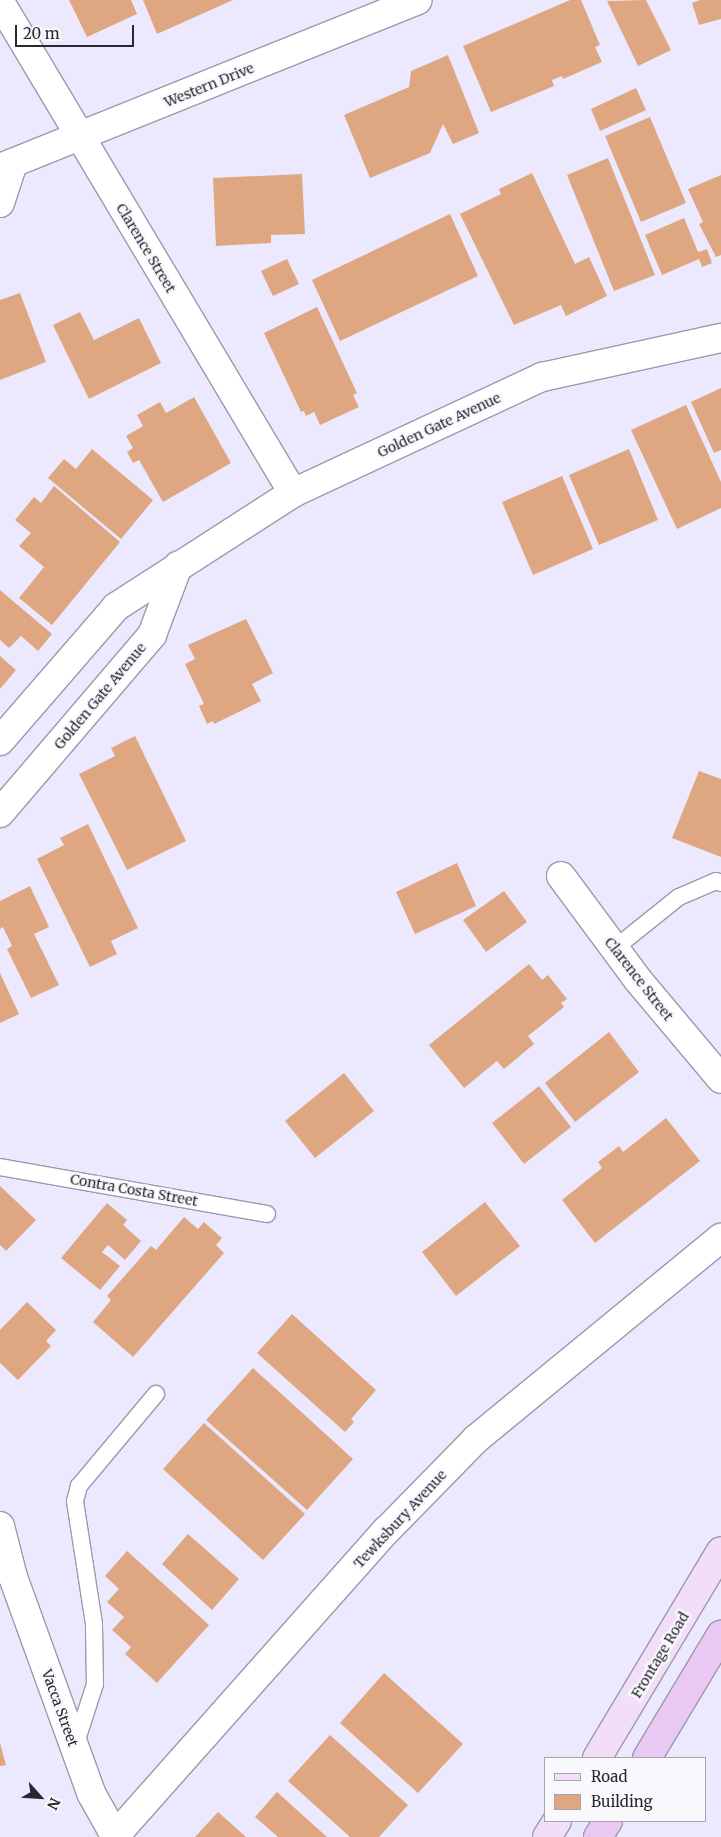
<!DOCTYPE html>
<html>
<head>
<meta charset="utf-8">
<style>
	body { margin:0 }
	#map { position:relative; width:721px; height:1837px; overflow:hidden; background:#ece9ff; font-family:Merriweather,serif }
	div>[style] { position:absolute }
	.building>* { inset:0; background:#dfa781 }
	.roads { filter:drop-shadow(1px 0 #9c99ad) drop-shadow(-1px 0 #9c99ad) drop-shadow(0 1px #9c99ad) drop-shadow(0 -1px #9c99ad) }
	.service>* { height:16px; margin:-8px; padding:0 8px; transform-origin:8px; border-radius:8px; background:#fff }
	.minor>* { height:28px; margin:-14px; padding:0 14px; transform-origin:14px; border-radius:14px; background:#fff }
	.primary>* { height:28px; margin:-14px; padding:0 14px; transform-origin:14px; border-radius:14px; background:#f2def8 }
	.motorway>* { height:28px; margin:-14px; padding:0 14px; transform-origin:14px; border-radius:14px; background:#e9c8f4 }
	span { translate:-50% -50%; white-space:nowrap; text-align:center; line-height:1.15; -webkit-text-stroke:5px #f9f9fd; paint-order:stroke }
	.street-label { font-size:14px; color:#29282f }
	.legend { position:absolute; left:544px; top:1757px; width:162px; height:65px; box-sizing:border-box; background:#f9f9fd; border:1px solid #a6a5ab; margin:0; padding:6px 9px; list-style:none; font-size:15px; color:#29282f }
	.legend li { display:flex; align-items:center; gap:10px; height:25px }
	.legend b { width:25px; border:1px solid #a6a5ab }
	.north { position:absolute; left:15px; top:1772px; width:50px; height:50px; -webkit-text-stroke:4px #f9f9fd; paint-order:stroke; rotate:116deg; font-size:14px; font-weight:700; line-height:20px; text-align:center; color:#29282f }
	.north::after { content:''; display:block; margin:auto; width:18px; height:22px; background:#29282f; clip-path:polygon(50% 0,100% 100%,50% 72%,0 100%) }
	.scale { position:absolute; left:15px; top:25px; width:119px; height:22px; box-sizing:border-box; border:2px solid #29282f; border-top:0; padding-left:6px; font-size:15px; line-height:18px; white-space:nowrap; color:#29282f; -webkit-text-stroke:4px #f9f9fd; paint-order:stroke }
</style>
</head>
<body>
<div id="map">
	<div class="building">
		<div style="clip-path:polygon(69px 0,131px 0,137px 14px,87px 37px)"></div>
		<div style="clip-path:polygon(143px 0,233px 0,157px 34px)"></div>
		<div style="clip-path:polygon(570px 0,581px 0,600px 45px,595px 47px,602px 62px,563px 79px,562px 76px,552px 80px,554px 86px,491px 112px,463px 46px)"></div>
		<div style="clip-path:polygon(646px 0,671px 50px,638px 66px,607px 1px)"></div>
		<div style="clip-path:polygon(700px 0,721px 0,721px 19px,699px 25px,692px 3px)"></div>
		<div style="clip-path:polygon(448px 55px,479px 133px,453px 144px,443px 124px,430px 153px,370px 178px,344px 115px,409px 87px,411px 71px)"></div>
		<div style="clip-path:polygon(636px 88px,646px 110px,600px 131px,591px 109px)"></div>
		<div style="clip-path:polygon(650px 117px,686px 203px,641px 222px,605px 136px)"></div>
		<div style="clip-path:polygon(608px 158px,655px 275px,614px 291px,567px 175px)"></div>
		<div style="clip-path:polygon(532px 173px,575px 264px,589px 257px,607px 296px,566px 316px,561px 305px,514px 325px,460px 214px,501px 194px,499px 189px)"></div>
		<div style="clip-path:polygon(302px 174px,305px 234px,271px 235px,271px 243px,216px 246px,213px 178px)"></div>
		<div style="clip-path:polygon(721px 175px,721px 255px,716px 257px,699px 224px,703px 222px,688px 189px)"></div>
		<div style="clip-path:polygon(450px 214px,478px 276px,340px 341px,312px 280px)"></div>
		<div style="clip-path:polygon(684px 218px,698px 252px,707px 249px,712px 263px,702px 267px,699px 259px,662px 275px,645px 235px)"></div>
		<div style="clip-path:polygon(287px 259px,299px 284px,273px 296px,261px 271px)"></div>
		<div style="clip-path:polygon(20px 293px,46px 362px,0 380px,0 300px)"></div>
		<div style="clip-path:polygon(317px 307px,357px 393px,353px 395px,359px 407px,320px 425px,314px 412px,306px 416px,304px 411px,301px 412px,264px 333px)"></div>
		<div style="clip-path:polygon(80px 312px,94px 340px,139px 318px,161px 363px,89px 399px,53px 325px)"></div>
		<div style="clip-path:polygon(721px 388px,721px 450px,714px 453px,691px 402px)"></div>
		<div style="clip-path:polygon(194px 397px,231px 463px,163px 502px,139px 460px,133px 463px,127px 452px,133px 448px,126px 436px,143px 426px,137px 415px,160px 402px,166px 413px)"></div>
		<div style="clip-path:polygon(686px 405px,721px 482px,721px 508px,677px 529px,631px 430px)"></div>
		<div style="clip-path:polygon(92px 449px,153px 500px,121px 539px,48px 478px,64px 459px,76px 469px)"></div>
		<div style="clip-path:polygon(629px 449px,658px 520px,599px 545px,569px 475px)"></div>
		<div style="clip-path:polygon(562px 476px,593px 549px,533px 575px,502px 502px)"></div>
		<div style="clip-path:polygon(54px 486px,120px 542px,52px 625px,19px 598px,44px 567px,19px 546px,31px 533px,15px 520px,34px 497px,41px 503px)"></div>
		<div style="clip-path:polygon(0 590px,52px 634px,38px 651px,21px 636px,9px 648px,0 640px)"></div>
		<div style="clip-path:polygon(246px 619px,273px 673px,252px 684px,261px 701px,214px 724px,213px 721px,207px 724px,199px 706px,204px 704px,185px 664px,195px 659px,188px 645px)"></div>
		<div style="clip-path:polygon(0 656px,16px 670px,0 689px)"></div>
		<div style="clip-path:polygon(135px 736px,186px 841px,127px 870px,79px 774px,115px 756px,111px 748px)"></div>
		<div style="clip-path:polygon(699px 771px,721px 779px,721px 857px,672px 838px)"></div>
		<div style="clip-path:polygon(88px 824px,138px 928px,111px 941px,117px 954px,90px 967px,37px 859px,64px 845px,60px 838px)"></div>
		<div style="clip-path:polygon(457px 863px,476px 906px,415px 934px,396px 892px)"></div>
		<div style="clip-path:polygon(30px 886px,49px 927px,34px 934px,59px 985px,31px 998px,7px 949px,12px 946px,3px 927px,0 929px,0 901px)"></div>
		<div style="clip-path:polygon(504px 891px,527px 922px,486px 952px,463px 920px)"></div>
		<div style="clip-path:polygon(529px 964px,542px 980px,548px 975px,567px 999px,561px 1003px,564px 1007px,528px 1036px,534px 1044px,504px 1069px,497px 1061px,464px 1088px,429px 1045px)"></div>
		<div style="clip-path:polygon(0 973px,19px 1014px,0 1023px)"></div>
		<div style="clip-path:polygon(609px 1032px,639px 1072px,575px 1122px,545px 1083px)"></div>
		<div style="clip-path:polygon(344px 1073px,374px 1111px,315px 1158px,285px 1121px)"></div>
		<div style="clip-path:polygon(539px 1086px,571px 1127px,524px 1164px,492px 1123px)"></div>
		<div style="clip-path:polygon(666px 1118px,700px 1161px,595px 1243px,562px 1200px,602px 1168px,598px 1162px,619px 1146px,623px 1152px)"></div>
		<div style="clip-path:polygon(0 1186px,36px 1220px,6px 1251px,0 1245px)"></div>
		<div style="clip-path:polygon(485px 1202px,520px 1246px,456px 1296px,422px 1252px)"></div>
		<div style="clip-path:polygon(107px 1203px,127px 1220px,123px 1225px,141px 1241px,125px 1260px,108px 1245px,102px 1252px,120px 1266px,100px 1290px,61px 1258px)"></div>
		<div style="clip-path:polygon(184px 1217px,198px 1229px,204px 1222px,222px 1238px,216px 1245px,224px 1253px,133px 1357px,93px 1322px,111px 1300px,107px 1296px,151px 1246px,156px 1250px)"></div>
		<div style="clip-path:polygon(27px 1302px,56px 1330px,46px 1341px,51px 1346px,18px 1380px,0 1363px,0 1330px)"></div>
		<div style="clip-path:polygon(292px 1314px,376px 1390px,351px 1419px,354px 1422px,345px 1432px,257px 1353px)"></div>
		<div style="clip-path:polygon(253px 1368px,353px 1459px,307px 1510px,206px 1420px)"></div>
		<div style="clip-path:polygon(204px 1423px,305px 1514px,263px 1560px,163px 1469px)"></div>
		<div style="clip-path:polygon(188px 1534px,239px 1579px,212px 1610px,162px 1564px)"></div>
		<div style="clip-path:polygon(127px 1551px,209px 1625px,157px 1683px,125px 1654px,131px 1647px,112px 1630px,124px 1617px,107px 1602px,119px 1589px,105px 1576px)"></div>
		<div style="clip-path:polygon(384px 1673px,463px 1744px,418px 1793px,340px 1723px)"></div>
		<div style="clip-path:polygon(330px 1735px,408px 1805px,379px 1837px,350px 1837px,288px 1781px)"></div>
		<div style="clip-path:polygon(0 1743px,6px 1765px,0 1766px)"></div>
		<div style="clip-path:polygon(277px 1792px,327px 1837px,278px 1837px,255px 1817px)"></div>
		<div style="clip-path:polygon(218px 1812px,246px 1837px,195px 1837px)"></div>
	</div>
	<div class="roads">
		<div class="service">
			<div style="left:614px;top:949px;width:83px;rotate:-38.7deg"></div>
			<div style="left:679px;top:897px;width:40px;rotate:-23.4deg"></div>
			<div style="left:716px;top:881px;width:5px;rotate:22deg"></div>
			<div style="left:0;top:1167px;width:271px;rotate:10deg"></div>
			<div style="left:75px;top:1746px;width:65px;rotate:-72.1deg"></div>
			<div style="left:95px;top:1684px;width:60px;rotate:-91deg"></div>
			<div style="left:94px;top:1624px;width:124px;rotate:-98.8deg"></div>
			<div style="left:75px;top:1501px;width:16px;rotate:-75deg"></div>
			<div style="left:79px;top:1486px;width:120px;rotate:-50.1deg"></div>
		</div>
		<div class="minor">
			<div style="left:0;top:2px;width:572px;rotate:59.17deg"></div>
			<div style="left:0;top:168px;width:450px;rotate:-21.9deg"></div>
			<div style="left:0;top:203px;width:42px;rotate:-72deg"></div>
			<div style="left:0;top:741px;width:177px;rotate:-49.1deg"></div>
			<div style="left:116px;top:607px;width:211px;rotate:-32.8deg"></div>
			<div style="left:293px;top:493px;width:275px;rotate:-25deg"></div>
			<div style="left:542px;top:377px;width:183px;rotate:-12.3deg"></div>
			<div style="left:0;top:813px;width:234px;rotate:-49.5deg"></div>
			<div style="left:152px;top:635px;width:74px;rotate:-69.4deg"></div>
			<div style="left:561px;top:876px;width:129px;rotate:53.5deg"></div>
			<div style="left:638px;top:980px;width:129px;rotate:50deg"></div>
			<div style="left:0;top:1526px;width:53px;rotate:75.7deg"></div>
			<div style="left:13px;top:1577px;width:230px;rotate:70.1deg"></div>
			<div style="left:91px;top:1793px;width:49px;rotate:60.8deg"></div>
			<div style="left:114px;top:1837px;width:411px;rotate:-48.4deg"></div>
			<div style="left:387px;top:1530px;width:127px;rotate:-45.6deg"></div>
			<div style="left:476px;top:1439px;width:317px;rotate:-39.4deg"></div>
		</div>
		<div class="primary">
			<div style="left:597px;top:1758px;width:241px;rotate:-59.1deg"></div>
			<div style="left:547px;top:1837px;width:19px;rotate:-58deg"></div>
		</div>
		<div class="motorway">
			<div style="left:647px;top:1758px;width:144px;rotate:-59deg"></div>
			<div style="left:598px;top:1837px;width:19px;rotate:-58deg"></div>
		</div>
	</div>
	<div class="street-label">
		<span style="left:209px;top:85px;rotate:-22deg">Western Drive</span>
		<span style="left:146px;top:248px;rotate:59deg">Clarence Street</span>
		<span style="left:439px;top:425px;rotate:-25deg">Golden Gate Avenue</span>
		<span style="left:100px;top:696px;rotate:-50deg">Golden Gate Avenue</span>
		<span style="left:639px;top:979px;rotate:52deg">Clarence Street</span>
		<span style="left:134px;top:1190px;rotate:10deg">Contra Costa Street</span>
		<span style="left:400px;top:1519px;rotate:-47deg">Tewksbury Avenue</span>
		<span style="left:660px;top:1655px;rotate:-59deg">Frontage Road</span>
		<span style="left:60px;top:1708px;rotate:70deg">Vacca Street</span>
	</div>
	<ul class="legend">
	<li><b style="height:6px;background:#f2def8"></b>Road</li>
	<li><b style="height:14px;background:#dfa781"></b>Building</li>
	</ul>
	<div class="north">N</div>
	<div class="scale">20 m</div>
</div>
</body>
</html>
